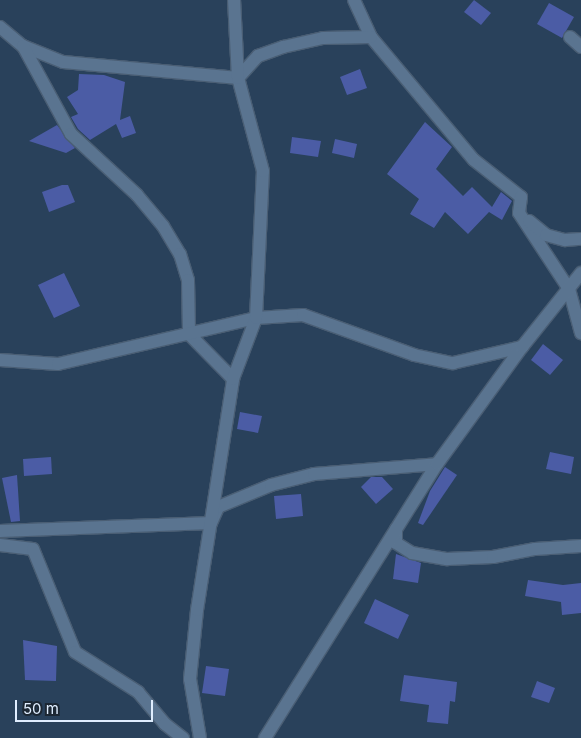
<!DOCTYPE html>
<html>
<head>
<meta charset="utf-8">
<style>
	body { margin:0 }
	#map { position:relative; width:581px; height:738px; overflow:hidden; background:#29415b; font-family:Inter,sans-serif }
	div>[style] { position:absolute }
	.building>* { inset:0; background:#4b5ca5 }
	.roads { filter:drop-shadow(1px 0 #4a5e74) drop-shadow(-1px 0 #4a5e74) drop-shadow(0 1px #4a5e74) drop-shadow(0 -1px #4a5e74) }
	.street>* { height:12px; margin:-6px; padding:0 6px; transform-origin:6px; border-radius:6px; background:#5a7490 }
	span { translate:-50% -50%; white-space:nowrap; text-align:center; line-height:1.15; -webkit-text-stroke:5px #1c2733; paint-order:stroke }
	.scale { position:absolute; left:15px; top:700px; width:138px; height:22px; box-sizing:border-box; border:2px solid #dfedfe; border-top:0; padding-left:6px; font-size:15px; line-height:18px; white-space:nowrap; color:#dfedfe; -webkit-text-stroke:4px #1c2733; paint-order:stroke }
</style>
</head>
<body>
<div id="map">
	<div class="building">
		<div style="clip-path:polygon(474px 0,491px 13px,481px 25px,464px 12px)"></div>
		<div style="clip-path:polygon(549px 3px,574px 17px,562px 38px,537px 24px)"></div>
		<div style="clip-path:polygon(360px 69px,367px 88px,347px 95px,340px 77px)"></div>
		<div style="clip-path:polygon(79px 74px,104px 75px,125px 82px,120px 120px,130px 116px,136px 133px,122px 138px,116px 124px,90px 140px,78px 129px,71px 117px,78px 114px,67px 97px,78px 90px)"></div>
		<div style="clip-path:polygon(425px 122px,452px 147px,436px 169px,463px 196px,472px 187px,492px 207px,501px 192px,512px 201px,502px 220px,489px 212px,468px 234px,445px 212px,434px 228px,410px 214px,419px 199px,387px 174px)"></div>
		<div style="clip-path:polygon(57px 125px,75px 148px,66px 153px,29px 141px)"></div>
		<div style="clip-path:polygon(292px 137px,321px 141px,318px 157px,290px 153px)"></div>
		<div style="clip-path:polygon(335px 139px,357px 144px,354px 158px,332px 153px)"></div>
		<div style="clip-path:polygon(62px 185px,68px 185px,75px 202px,49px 212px,42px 192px)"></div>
		<div style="clip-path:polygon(64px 273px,80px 306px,54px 318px,38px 285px)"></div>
		<div style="clip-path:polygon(543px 344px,563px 360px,550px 375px,531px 360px)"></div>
		<div style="clip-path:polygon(240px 412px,262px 416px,258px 433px,237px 429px)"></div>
		<div style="clip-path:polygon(550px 452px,574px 457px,571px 474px,546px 469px)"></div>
		<div style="clip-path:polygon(51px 457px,52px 474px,24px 476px,23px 459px)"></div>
		<div style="clip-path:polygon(445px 467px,457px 475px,423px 525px,418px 523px,430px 491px)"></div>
		<div style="clip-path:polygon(17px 475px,20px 521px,11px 522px,2px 478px)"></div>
		<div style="clip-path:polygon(371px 477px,382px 477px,393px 489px,376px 504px,361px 487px)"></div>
		<div style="clip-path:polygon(301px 494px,303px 516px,276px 519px,274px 496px)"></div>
		<div style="clip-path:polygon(396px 554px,421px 563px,418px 583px,393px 579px)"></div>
		<div style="clip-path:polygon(528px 580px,563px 585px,581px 583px,581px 613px,562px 615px,561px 602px,525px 596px)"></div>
		<div style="clip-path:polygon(375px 599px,409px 615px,398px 639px,364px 623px)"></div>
		<div style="clip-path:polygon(23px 640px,57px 646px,56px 681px,25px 680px)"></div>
		<div style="clip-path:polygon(206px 666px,229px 669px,225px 696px,202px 693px)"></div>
		<div style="clip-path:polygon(404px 675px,457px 682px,455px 702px,450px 701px,448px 724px,427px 722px,429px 705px,400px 701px)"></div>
		<div style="clip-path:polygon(537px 681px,555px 688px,549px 703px,531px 697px)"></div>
	</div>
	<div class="roads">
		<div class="street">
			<div style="left:354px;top:0;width:41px;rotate:65.3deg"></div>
			<div style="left:371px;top:37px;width:160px;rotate:50.1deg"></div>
			<div style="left:474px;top:160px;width:60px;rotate:38.2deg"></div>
			<div style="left:521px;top:197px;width:16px;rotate:97deg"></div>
			<div style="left:519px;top:213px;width:91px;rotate:56.7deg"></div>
			<div style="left:569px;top:289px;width:46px;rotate:74.7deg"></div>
			<div style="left:0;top:27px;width:30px;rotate:40deg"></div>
			<div style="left:23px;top:46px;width:43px;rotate:21.8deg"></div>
			<div style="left:63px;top:62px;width:176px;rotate:5.2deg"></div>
			<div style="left:238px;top:78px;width:30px;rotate:-48deg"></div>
			<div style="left:258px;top:56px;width:27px;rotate:-20deg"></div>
			<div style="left:283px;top:47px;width:41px;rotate:-12.7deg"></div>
			<div style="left:323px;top:38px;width:48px;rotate:-1.2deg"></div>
			<div style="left:570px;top:37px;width:15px;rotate:42deg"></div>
			<div style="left:23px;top:46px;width:100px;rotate:61.4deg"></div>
			<div style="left:71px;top:134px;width:90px;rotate:42.7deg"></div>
			<div style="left:137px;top:195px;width:40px;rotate:50deg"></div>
			<div style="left:163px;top:226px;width:33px;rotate:59deg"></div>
			<div style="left:180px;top:254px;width:27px;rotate:73deg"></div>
			<div style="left:188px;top:280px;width:54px;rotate:88.9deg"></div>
			<div style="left:189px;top:334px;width:63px;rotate:45.6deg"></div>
			<div style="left:529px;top:221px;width:22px;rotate:39deg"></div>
			<div style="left:546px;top:235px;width:20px;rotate:15deg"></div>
			<div style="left:565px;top:240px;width:16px;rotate:-4deg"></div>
			<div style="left:0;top:360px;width:58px;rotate:3.9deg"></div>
			<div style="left:58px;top:364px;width:203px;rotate:-13.1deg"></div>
			<div style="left:256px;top:318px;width:47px;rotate:-3.7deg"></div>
			<div style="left:303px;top:315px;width:118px;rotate:19.8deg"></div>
			<div style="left:414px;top:355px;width:40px;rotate:12deg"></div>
			<div style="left:453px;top:363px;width:71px;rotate:-13.1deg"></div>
			<div style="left:396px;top:529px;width:14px;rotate:90deg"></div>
			<div style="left:396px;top:543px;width:19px;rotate:32deg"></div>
			<div style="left:412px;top:553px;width:36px;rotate:10deg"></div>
			<div style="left:447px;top:559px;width:46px;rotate:-2.5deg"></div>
			<div style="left:493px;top:557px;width:43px;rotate:-10.8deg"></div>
			<div style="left:535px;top:549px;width:46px;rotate:-3.7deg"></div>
			<div style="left:0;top:531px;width:211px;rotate:-2.2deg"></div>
			<div style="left:211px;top:523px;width:17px;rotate:-66deg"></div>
			<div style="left:218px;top:507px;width:57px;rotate:-22.5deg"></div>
			<div style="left:271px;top:485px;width:44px;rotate:-14.3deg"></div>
			<div style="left:314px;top:474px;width:123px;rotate:-4.6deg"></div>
			<div style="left:0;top:545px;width:33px;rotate:7deg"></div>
			<div style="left:33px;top:549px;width:111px;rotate:67.8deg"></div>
			<div style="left:75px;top:652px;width:75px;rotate:32.4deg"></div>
			<div style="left:138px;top:692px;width:42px;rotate:49.8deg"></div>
			<div style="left:165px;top:724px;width:23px;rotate:38deg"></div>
			<div style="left:200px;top:738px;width:60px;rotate:-99.6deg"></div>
			<div style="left:190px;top:679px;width:69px;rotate:-84.2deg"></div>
			<div style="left:197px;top:610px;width:234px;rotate:-81.1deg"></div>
			<div style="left:233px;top:379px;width:65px;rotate:-69.3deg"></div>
			<div style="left:256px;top:318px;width:147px;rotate:-87.3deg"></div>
			<div style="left:263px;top:171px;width:96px;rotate:-105deg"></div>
			<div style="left:238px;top:78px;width:78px;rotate:-92.9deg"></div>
			<div style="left:265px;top:738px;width:324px;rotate:-57.9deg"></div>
			<div style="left:437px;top:464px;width:145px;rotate:-54deg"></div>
			<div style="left:522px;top:347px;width:95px;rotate:-51.4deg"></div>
		</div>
	</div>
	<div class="scale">50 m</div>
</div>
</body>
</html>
